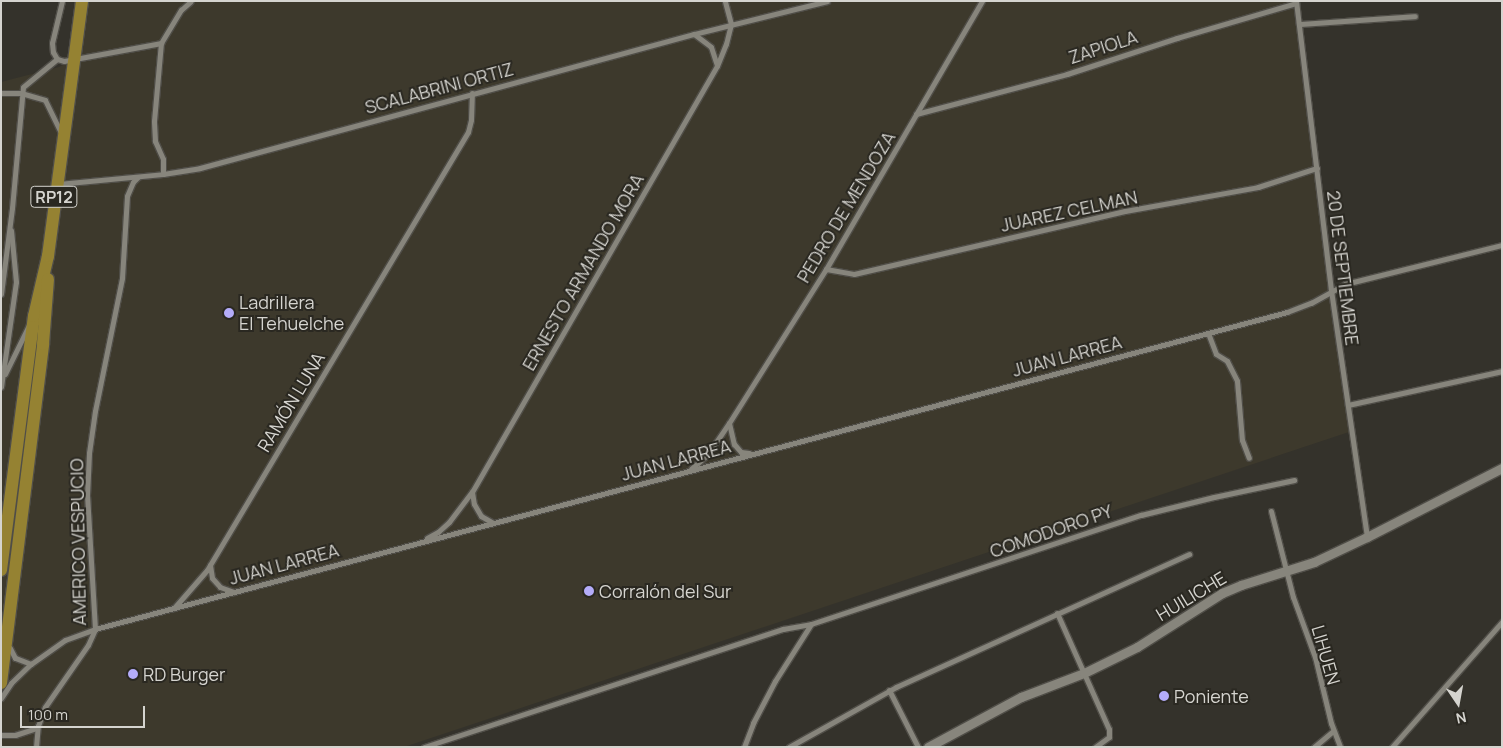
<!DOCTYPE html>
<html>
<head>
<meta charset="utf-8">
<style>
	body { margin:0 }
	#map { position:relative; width:1503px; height:748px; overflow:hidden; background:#34322b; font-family:Manrope,sans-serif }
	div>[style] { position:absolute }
	.built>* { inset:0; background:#3d392c }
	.roads { filter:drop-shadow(1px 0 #504e48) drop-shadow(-1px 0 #504e48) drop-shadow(0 1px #504e48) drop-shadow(0 -1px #504e48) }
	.minor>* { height:5px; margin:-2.5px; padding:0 2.5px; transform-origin:2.5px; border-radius:2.5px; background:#87857c }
	.tertiary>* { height:9px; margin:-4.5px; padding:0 4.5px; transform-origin:4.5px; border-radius:4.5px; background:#87857c }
	.primary>* { height:12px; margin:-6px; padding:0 6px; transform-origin:6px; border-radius:6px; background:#958232 }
	.dots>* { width:14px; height:14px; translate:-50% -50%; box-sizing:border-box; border:2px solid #2a2821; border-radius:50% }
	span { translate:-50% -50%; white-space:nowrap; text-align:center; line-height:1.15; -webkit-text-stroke:4px #2a2821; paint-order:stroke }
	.shield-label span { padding:1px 4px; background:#2a2821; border:1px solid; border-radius:4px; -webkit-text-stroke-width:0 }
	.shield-label { font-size:16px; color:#d5d4cf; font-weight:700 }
	.street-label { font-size:18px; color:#d5d4cf }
	.poi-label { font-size:18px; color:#d5d4cf }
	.left { translate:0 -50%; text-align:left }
	.frame { position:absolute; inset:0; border:2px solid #d5d4cf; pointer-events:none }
	.north { position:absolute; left:1433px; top:678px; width:50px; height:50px; -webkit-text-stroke:4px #2a2821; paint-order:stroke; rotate:168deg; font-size:14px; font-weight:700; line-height:20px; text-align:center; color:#d5d4cf }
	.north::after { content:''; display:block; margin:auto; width:18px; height:22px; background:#d5d4cf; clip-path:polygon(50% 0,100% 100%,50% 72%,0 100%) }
	.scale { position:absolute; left:20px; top:706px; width:125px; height:22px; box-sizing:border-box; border:2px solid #d5d4cf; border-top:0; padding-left:6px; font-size:15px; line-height:18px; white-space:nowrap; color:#d5d4cf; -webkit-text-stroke:4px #2a2821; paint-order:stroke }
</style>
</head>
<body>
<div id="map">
	<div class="built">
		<div style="clip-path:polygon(82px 1px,1296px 1px,1331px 290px,1352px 431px,404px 747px,1px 747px,1px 82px,59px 67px,75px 59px)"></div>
	</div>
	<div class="roads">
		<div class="minor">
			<div style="left:62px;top:1px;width:43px;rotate:103.4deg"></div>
			<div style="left:52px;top:43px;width:9px;rotate:84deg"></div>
			<div style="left:53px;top:52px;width:8px;rotate:60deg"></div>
			<div style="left:57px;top:59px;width:7px;rotate:16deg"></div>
			<div style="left:64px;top:61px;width:99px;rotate:-10.5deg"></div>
			<div style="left:1296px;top:1px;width:291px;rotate:83.1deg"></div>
			<div style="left:1331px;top:290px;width:250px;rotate:81.7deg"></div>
			<div style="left:1299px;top:24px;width:116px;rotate:-3.9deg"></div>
			<div style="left:694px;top:34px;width:21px;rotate:37deg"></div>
			<div style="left:711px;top:47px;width:19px;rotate:72deg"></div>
			<div style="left:1px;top:93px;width:20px"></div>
			<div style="left:21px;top:93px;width:25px;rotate:16deg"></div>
			<div style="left:45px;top:100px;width:37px;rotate:64deg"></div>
			<div style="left:916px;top:114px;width:156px;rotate:-14.8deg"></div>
			<div style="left:1067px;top:74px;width:116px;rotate:-18.1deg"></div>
			<div style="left:1177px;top:38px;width:124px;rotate:-16.4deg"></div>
			<div style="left:163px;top:174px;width:15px;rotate:-90deg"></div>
			<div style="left:163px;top:159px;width:20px;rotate:-114deg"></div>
			<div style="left:155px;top:141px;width:20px;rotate:-93deg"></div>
			<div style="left:154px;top:121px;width:78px;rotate:-84.9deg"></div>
			<div style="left:161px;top:43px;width:39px;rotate:-59deg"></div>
			<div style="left:181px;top:10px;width:13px;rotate:-42deg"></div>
			<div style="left:58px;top:184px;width:105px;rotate:-5.4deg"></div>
			<div style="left:163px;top:174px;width:37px;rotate:-9deg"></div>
			<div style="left:200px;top:168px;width:512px;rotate:-15.18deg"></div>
			<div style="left:694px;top:34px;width:137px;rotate:-13.9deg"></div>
			<div style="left:826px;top:269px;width:28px;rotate:10deg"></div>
			<div style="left:854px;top:274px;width:278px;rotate:-13.1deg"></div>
			<div style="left:1125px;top:211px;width:135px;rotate:-10.2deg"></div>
			<div style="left:1258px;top:187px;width:62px;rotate:-17.9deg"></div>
			<div style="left:1px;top:294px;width:87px;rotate:-82.7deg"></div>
			<div style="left:12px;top:208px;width:121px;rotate:-84.8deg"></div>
			<div style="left:23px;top:87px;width:44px;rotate:-39.5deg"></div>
			<div style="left:1208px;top:333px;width:22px;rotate:69deg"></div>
			<div style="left:1216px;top:354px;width:13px;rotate:32deg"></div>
			<div style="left:1227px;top:361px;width:22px;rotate:63deg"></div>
			<div style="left:1237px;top:381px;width:59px;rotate:85.2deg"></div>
			<div style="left:1242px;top:440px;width:19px;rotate:69deg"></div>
			<div style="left:5px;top:374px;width:55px;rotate:-63.9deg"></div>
			<div style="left:1px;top:387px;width:106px;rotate:-81.9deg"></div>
			<div style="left:16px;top:282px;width:52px;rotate:-95.5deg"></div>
			<div style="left:1348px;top:405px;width:158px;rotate:-12.4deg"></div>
			<div style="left:729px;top:423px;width:22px;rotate:77deg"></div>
			<div style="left:734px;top:444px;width:11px;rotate:49deg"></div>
			<div style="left:741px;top:452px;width:8px;rotate:7deg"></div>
			<div style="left:691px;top:469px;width:23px;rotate:-41deg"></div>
			<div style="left:708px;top:454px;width:37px;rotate:-56deg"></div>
			<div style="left:729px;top:423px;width:182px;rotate:-57.8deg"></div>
			<div style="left:826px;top:269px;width:310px;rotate:-59.8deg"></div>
			<div style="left:472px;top:492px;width:12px;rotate:81deg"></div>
			<div style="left:474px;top:504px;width:14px;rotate:60deg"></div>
			<div style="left:481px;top:516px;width:14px;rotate:30deg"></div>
			<div style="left:1271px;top:511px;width:89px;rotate:75.7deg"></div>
			<div style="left:1293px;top:597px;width:64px;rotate:69.9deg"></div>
			<div style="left:1315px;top:657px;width:68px;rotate:76.4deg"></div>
			<div style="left:1331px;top:723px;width:26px;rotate:69deg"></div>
			<div style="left:427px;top:538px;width:13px;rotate:-29deg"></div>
			<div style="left:438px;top:532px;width:15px;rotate:-42deg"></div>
			<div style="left:449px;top:522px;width:38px;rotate:-53deg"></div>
			<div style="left:472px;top:492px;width:491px;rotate:-60.1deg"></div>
			<div style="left:717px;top:66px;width:24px;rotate:-68deg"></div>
			<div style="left:726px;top:44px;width:21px;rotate:-76deg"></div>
			<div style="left:731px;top:24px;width:24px;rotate:-105deg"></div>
			<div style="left:210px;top:565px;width:13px;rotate:81deg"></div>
			<div style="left:212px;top:578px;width:12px;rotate:48deg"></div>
			<div style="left:220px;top:587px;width:15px;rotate:20deg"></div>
			<div style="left:174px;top:608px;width:50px;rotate:-49deg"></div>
			<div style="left:207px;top:570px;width:510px;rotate:-59.21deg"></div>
			<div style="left:468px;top:132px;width:12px;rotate:-76deg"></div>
			<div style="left:471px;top:120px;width:27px;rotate:-88deg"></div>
			<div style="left:1057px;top:613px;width:127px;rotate:65.9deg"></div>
			<div style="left:1109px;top:729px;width:8px;rotate:90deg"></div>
			<div style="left:1109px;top:737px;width:17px;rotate:144deg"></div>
			<div style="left:31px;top:664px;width:42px;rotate:-35.2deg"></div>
			<div style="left:65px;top:640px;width:32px;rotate:-20deg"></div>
			<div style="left:95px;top:629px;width:1233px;rotate:-14.89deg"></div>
			<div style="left:1287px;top:312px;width:26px;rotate:-21deg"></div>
			<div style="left:1311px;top:303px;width:39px;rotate:-29deg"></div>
			<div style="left:1345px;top:284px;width:162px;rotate:-14deg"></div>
			<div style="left:889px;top:690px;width:64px;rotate:63deg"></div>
			<div style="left:1px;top:698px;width:18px;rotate:-56deg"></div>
			<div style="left:11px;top:683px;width:28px;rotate:-44deg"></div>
			<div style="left:31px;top:664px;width:17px;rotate:-159deg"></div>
			<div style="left:15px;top:658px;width:11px;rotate:-117deg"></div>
			<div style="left:1px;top:735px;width:14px"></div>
			<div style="left:15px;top:735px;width:23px;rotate:-18deg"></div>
			<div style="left:36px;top:747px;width:21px;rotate:-85deg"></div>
			<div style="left:38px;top:726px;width:20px;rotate:-70deg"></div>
			<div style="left:45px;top:707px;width:75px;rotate:-55.3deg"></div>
			<div style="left:88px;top:645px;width:17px;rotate:-66deg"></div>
			<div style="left:95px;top:629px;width:133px;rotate:-93.4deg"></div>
			<div style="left:87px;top:496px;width:43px;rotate:-87.3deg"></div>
			<div style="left:89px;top:453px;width:42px;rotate:-81.9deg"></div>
			<div style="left:95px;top:411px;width:136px;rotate:-78.5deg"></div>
			<div style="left:122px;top:278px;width:82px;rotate:-86.5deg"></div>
			<div style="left:127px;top:196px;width:15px;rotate:-67deg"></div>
			<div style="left:133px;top:182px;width:7px;rotate:-45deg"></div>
			<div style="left:424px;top:747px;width:378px;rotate:-18.2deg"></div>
			<div style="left:783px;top:629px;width:28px;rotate:-10deg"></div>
			<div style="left:744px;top:747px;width:26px;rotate:-69deg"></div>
			<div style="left:753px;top:723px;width:47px;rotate:-62.4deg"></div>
			<div style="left:775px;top:681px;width:67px;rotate:-57.7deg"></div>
			<div style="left:811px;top:624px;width:348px;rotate:-18.3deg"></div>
			<div style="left:1141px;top:515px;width:75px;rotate:-13.9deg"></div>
			<div style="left:1214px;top:497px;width:82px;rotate:-12deg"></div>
			<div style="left:789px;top:747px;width:123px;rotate:-29.3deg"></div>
			<div style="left:896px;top:687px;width:322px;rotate:-24.4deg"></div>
			<div style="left:1314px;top:747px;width:25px;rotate:-40deg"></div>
			<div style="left:1392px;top:747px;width:167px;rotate:-48.7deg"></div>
		</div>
		<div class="tertiary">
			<div style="left:928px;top:747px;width:106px;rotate:-28.3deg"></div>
			<div style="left:1021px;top:697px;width:67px;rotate:-20.9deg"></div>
			<div style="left:1084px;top:673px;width:59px;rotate:-26.1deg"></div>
			<div style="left:1137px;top:647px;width:101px;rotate:-32.4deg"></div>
			<div style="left:1222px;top:593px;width:21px;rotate:-23deg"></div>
			<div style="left:1241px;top:585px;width:77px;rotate:-17.5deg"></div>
			<div style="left:1314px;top:562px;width:59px;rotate:-25.3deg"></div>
			<div style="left:1367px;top:537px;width:152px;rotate:-27.1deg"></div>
		</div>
		<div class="primary">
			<div style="left:1px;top:570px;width:256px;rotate:-82.6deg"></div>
			<div style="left:34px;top:316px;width:62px;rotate:-76.9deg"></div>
			<div style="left:48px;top:256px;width:257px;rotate:-82.4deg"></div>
			<div style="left:1px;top:683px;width:342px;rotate:-82.9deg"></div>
			<div style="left:43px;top:344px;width:65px;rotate:-85.6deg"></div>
		</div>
	</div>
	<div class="dots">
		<div style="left:229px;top:313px;background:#b4acf9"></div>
		<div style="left:589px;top:591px;background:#b4acf9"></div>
		<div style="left:133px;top:674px;background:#b4acf9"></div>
		<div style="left:1164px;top:696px;background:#b4acf9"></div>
	</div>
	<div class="shield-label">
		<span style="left:54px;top:197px">RP12</span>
	</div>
	<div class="street-label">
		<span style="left:1103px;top:47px;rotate:-18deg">ZAPIOLA</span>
		<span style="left:439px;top:88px;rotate:-15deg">SCALABRINI ORTIZ</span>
		<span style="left:846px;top:207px;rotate:-59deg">PEDRO DE MENDOZA</span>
		<span style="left:1069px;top:211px;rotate:-12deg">JUAREZ CELMAN</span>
		<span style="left:1343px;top:268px;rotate:83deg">20 DE SEPTIEMBRE</span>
		<span style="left:583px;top:272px;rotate:-60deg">ERNESTO ARMANDO MORA</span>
		<span style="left:1067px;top:356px;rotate:-15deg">JUAN LARREA</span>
		<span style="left:291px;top:402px;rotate:-59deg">RAMÓN LUNA</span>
		<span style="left:676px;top:460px;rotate:-15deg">JUAN LARREA</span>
		<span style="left:1051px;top:531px;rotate:-19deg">COMODORO PY</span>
		<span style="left:78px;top:542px;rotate:-91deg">AMERICO VESPUCIO</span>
		<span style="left:284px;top:564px;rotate:-15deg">JUAN LARREA</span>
		<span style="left:1191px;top:596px;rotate:-31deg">HUILICHE</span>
		<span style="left:1326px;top:655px;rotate:74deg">LIHUEN</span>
	</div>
	<div class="poi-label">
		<span class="left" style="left:239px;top:313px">Ladrillera<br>El Tehuelche</span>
		<span class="left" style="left:599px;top:591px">Corralón del Sur</span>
		<span class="left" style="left:143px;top:674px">RD Burger</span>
		<span class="left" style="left:1174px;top:696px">Poniente</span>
	</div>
	<div class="frame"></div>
	<div class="north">N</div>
	<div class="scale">100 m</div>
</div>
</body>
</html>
